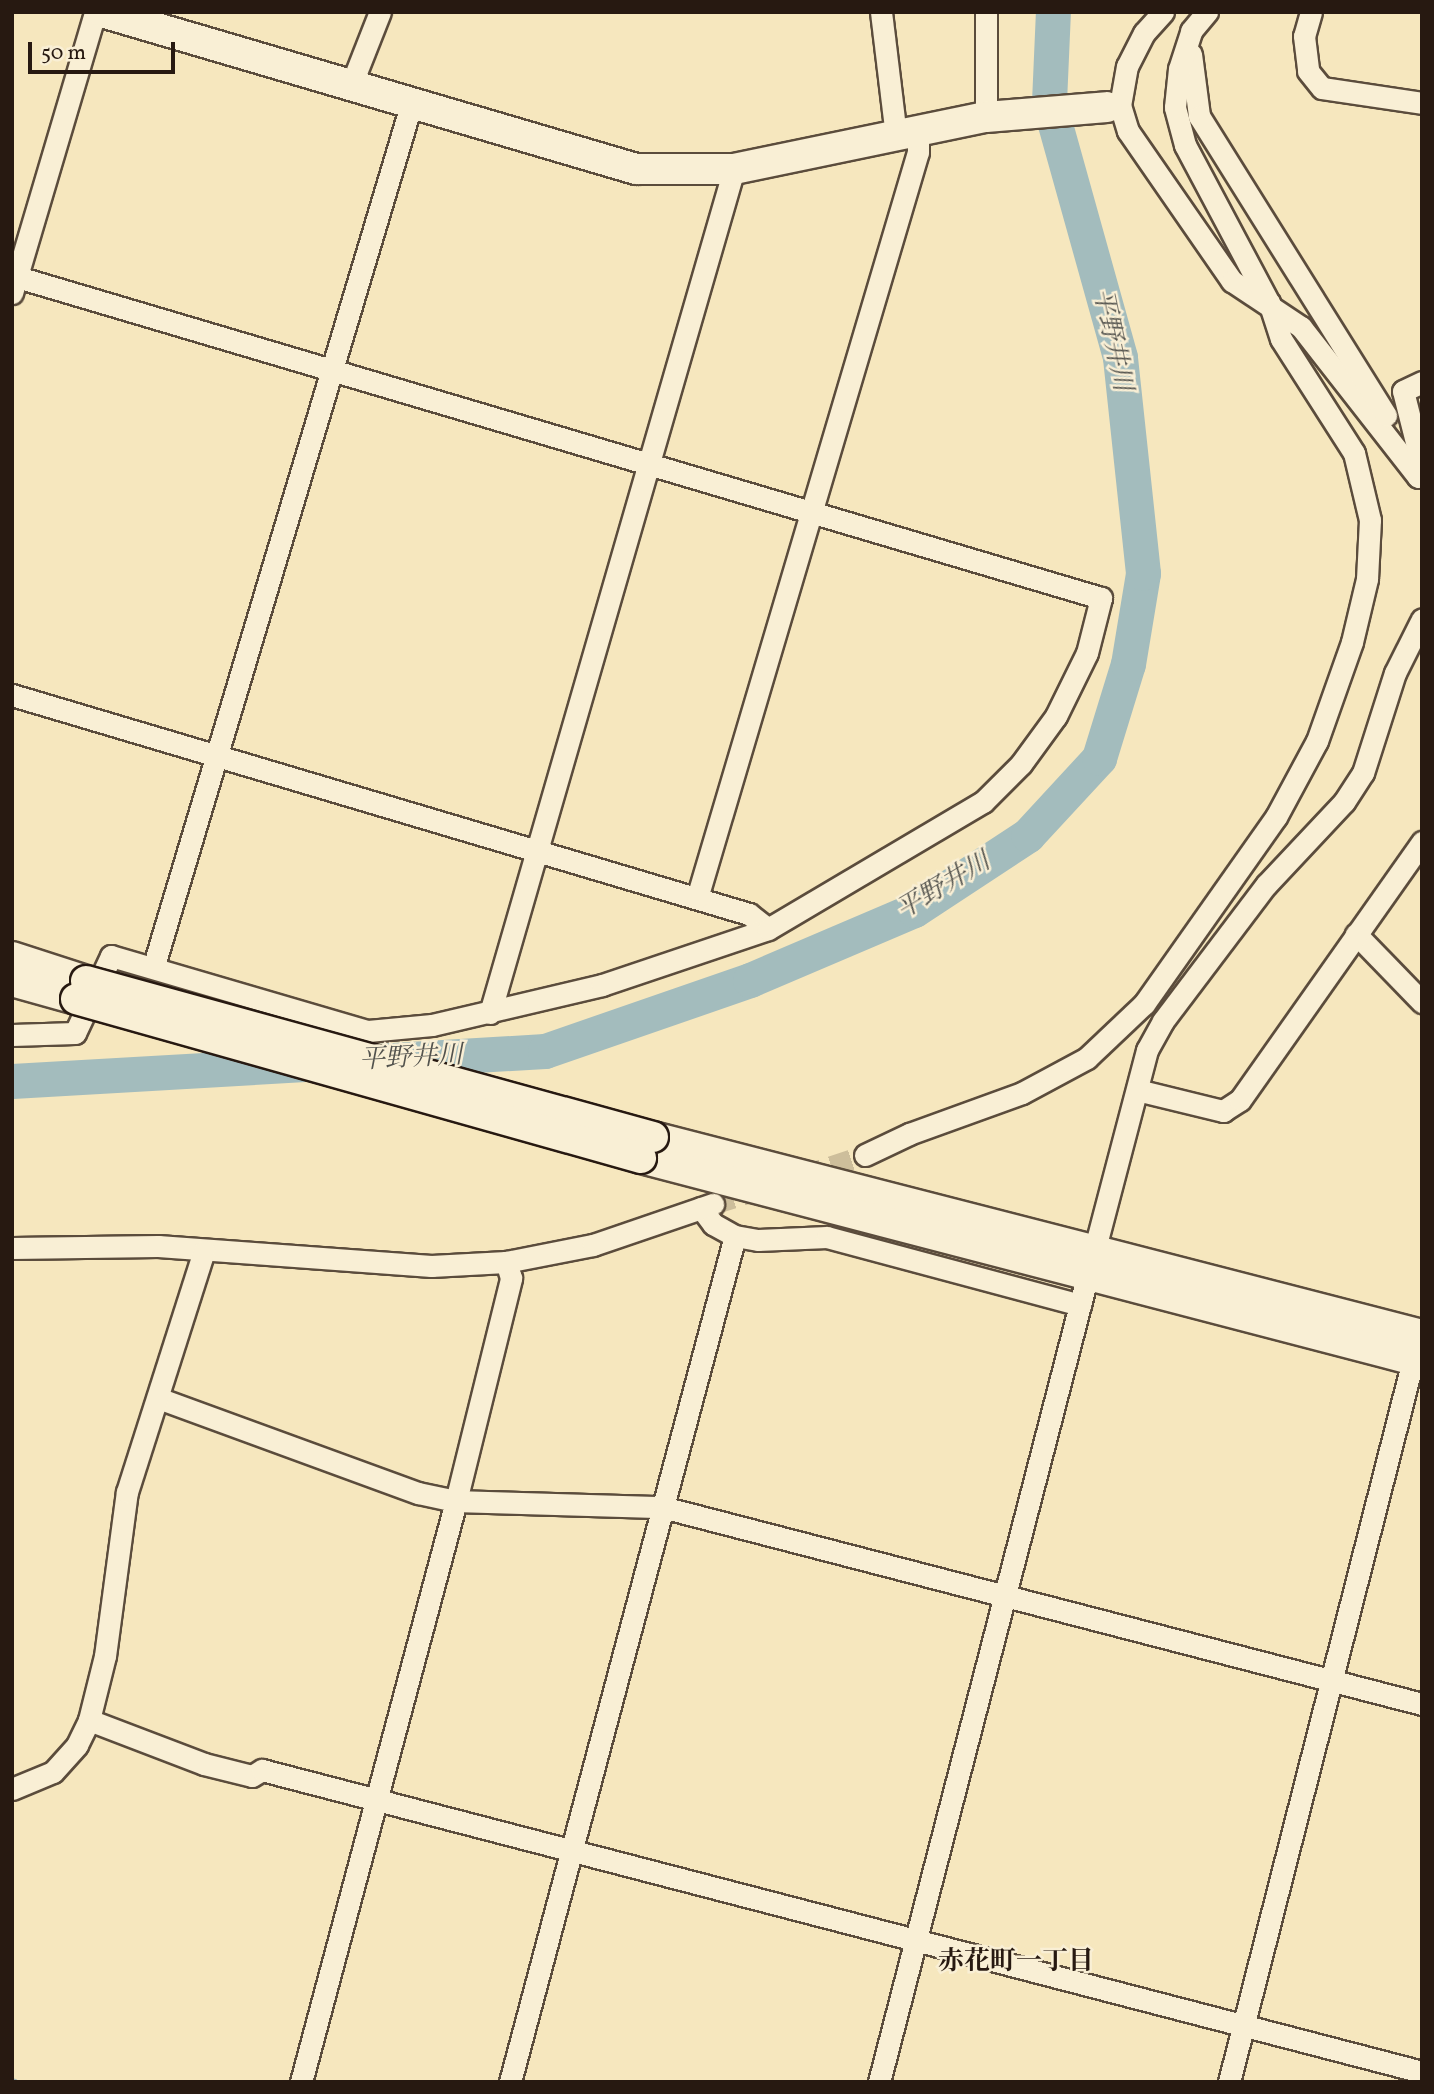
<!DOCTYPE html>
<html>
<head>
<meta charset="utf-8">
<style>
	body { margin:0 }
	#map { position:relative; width:1434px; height:2094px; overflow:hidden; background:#f6e7be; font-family:Vollkorn,"Noto Serif JP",serif }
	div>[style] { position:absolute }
	.stream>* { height:6px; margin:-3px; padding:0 3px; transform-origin:3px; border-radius:3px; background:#a3bcbd }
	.river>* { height:35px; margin:-17.5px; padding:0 17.5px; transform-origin:17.5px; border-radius:17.5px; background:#a3bcbd }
	.street-tunnel>* { height:21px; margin-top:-10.5px; transform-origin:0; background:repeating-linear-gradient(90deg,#cdbe9b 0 21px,transparent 0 31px) }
	.roads { filter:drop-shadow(2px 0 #5b4c3c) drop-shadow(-2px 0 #5b4c3c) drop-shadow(0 2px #5b4c3c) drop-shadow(0 -2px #5b4c3c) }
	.street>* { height:21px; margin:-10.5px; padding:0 10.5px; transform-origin:10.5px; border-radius:10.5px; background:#f9efd5 }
	.secondary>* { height:30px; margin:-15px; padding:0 15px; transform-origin:15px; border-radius:15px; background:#f9efd5 }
	.bridges { filter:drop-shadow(2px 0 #271911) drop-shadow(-2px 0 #271911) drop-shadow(0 2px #271911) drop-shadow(0 -2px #271911) }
	.secondary-bridge>* { height:30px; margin:-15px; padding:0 15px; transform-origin:15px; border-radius:15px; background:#f9efd5 }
	span { translate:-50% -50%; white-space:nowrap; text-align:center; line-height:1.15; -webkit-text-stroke:5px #f9efd5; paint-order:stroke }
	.water-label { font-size:26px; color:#52524d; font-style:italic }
	.neighbourhood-label { font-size:26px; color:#271911; font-weight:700 }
	.frame { position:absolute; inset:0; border:14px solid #271911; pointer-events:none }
	.scale { position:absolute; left:28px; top:42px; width:147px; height:32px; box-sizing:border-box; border:4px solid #271911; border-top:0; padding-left:9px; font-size:21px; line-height:24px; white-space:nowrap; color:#271911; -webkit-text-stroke:5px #f9efd5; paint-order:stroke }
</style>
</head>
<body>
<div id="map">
	<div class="stream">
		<div style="left:12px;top:2081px;width:3px;rotate:18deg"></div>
	</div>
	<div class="river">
		<div style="left:376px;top:1061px;width:169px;rotate:-3.4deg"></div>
		<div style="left:545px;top:1051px;width:217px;rotate:-19.1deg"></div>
		<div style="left:750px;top:980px;width:178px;rotate:-23.1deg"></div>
		<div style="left:914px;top:910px;width:136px;rotate:-33.3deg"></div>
		<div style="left:1028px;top:835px;width:105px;rotate:-47.3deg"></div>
		<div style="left:1099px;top:758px;width:98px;rotate:-72.9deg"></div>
		<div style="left:1128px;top:664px;width:92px;rotate:-80.6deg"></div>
		<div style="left:1143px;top:573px;width:217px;rotate:-96.1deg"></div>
		<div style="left:1120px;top:357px;width:265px;rotate:-105.6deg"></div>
		<div style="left:1049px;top:102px;width:90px;rotate:-87.5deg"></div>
		<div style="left:12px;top:1081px;width:297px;rotate:-3.3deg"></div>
	</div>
	<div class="street-tunnel">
		<div style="left:802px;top:1176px;width:66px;rotate:-18.4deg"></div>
		<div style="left:713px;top:1204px;width:50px;rotate:-17.4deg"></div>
	</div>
	<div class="roads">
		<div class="street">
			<div style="left:881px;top:12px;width:125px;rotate:83.1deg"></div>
			<div style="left:986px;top:12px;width:105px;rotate:90deg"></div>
			<div style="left:1163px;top:12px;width:28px;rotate:132deg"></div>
			<div style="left:1144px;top:33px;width:37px;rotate:117deg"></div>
			<div style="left:1127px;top:66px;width:40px;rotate:100deg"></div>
			<div style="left:1120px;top:105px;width:27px;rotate:73deg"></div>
			<div style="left:1128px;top:131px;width:183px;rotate:55.3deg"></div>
			<div style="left:1232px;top:281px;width:83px;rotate:33.7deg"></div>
			<div style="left:1301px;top:327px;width:190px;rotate:52deg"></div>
			<div style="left:1311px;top:12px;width:25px;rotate:106deg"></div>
			<div style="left:1304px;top:36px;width:35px;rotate:83deg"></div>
			<div style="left:1308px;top:71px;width:22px;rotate:51deg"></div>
			<div style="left:1322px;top:88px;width:101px;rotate:8.5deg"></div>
			<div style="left:1191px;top:54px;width:63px;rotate:82.6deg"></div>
			<div style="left:1199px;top:116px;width:353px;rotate:58deg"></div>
			<div style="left:350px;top:88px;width:82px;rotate:-68.5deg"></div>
			<div style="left:12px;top:293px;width:293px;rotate:-73.5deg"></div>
			<div style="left:1418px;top:477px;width:15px;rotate:-79deg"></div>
			<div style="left:1421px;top:462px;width:73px;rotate:-104.2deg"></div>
			<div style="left:1403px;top:391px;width:21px;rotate:-25deg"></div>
			<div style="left:12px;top:695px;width:769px;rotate:16.55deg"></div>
			<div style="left:749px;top:914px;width:24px;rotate:38deg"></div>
			<div style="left:697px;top:898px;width:778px;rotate:-73.5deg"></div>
			<div style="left:918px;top:152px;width:21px;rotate:-90deg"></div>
			<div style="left:1356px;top:934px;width:95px;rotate:45.9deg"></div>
			<div style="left:154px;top:965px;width:898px;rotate:-73.36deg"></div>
			<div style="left:490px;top:1013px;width:879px;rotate:-73.88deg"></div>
			<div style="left:12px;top:1035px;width:63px;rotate:-1.8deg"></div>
			<div style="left:75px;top:1033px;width:85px;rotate:-64.9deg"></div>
			<div style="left:111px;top:956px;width:268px;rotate:16.3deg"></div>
			<div style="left:368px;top:1031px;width:64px;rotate:-5.4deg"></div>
			<div style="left:432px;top:1025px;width:175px;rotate:-13.2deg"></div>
			<div style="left:602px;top:985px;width:175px;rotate:-18.6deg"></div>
			<div style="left:768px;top:929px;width:250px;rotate:-30.6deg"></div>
			<div style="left:983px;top:802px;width:54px;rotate:-45deg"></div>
			<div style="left:1021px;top:764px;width:59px;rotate:-53.9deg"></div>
			<div style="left:1056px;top:716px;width:70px;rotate:-63.8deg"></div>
			<div style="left:1087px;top:653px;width:57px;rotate:-75.7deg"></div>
			<div style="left:1101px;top:598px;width:1131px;rotate:-163.5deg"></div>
			<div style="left:1137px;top:1090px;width:89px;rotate:13.7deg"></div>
			<div style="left:1223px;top:1111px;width:20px;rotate:-33deg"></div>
			<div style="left:1240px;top:1100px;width:316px;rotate:-54.8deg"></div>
			<div style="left:865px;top:1155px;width:49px;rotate:-25.5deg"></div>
			<div style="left:909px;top:1134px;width:120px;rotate:-19.9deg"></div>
			<div style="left:1022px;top:1093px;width:74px;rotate:-28.3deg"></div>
			<div style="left:1087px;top:1058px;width:79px;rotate:-43.5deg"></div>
			<div style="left:1144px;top:1004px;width:229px;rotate:-54.8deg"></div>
			<div style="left:1276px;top:817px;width:86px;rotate:-61.7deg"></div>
			<div style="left:1317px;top:741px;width:105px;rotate:-70.5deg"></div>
			<div style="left:1352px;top:642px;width:65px;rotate:-76.6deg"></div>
			<div style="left:1367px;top:579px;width:59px;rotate:-87.1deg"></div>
			<div style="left:1370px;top:520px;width:69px;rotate:-103.4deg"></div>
			<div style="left:1354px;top:453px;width:135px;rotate:-122.6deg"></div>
			<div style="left:1281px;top:339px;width:38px;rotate:-108deg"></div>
			<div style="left:1269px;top:303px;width:179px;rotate:-118deg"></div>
			<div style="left:1185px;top:145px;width:39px;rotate:-105deg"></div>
			<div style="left:1175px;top:107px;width:38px;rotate:-84deg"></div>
			<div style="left:1179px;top:69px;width:40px;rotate:-72deg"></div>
			<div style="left:1191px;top:31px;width:25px;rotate:-50deg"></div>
			<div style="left:701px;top:1208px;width:20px;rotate:53deg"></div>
			<div style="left:713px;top:1224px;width:25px;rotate:29deg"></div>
			<div style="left:735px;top:1236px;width:23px;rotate:10deg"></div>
			<div style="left:758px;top:1240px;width:69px;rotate:-2.5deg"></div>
			<div style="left:827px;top:1237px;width:262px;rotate:15deg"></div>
			<div style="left:12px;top:1248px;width:146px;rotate:-0.8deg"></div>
			<div style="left:158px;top:1246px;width:274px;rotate:4.2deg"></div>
			<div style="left:431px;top:1266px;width:75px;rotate:-3.1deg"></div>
			<div style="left:506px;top:1262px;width:89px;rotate:-11.1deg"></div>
			<div style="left:593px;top:1245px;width:127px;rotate:-18.9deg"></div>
			<div style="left:1094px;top:1252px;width:209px;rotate:-75.3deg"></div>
			<div style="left:1147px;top:1050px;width:33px;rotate:-61deg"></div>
			<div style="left:1163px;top:1021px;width:171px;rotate:-52.9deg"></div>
			<div style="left:1266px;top:885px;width:114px;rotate:-46.8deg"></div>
			<div style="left:1344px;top:802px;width:35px;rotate:-57deg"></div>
			<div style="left:1363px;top:773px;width:105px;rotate:-72.3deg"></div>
			<div style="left:1395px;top:673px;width:60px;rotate:-63.4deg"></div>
			<div style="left:158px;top:1398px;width:277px;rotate:20.1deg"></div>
			<div style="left:418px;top:1493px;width:39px;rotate:12deg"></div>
			<div style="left:456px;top:1501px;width:206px;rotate:1.7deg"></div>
			<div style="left:662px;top:1507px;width:785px;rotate:14.53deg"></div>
			<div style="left:89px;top:1720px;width:123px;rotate:20.9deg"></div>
			<div style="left:204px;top:1764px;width:49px;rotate:14deg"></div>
			<div style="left:252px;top:1776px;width:12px;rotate:-31deg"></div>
			<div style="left:262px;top:1770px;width:1199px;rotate:14.59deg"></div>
			<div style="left:12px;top:1789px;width:44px;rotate:-22.5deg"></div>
			<div style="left:53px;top:1772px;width:36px;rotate:-48deg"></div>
			<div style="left:77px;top:1745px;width:28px;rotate:-64deg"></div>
			<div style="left:89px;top:1720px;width:66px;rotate:-76deg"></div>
			<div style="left:105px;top:1656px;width:165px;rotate:-82.4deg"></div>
			<div style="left:127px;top:1492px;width:253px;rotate:-72.3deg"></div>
			<div style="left:301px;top:2082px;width:601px;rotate:-75.06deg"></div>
			<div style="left:456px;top:1501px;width:230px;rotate:-76.1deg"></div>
			<div style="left:511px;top:1278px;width:17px;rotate:-107deg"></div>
			<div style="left:510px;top:2082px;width:875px;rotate:-75.11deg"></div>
			<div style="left:879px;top:2082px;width:835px;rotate:-75.5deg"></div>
			<div style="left:1229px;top:2082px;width:745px;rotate:-75.7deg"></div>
		</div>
		<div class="secondary">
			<div style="left:102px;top:12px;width:557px;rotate:16.38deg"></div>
			<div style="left:636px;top:169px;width:98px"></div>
			<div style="left:734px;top:169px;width:257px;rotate:-11.7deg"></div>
			<div style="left:986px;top:117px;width:121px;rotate:-4.7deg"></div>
			<div style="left:12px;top:957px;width:78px;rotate:18deg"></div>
			<div style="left:12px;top:981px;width:66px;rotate:15.7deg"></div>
			<div style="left:653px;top:1137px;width:794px;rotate:14.44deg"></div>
			<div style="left:641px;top:1158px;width:807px;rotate:14.64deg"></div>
		</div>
	</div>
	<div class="bridges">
		<div class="secondary-bridge">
			<div style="left:86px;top:981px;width:588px;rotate:15.38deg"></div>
			<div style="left:76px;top:999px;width:587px;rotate:15.72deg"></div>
		</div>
	</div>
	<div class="water-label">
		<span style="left:1111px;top:340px;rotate:78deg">平野井川</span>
		<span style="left:944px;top:887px;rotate:-31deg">平野井川</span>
		<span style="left:411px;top:1059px;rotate:-3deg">平野井川</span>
	</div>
	<div class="neighbourhood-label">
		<span style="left:1016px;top:1963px">赤花町一丁目</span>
	</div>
	<div class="frame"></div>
	<div class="scale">50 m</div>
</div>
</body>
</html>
